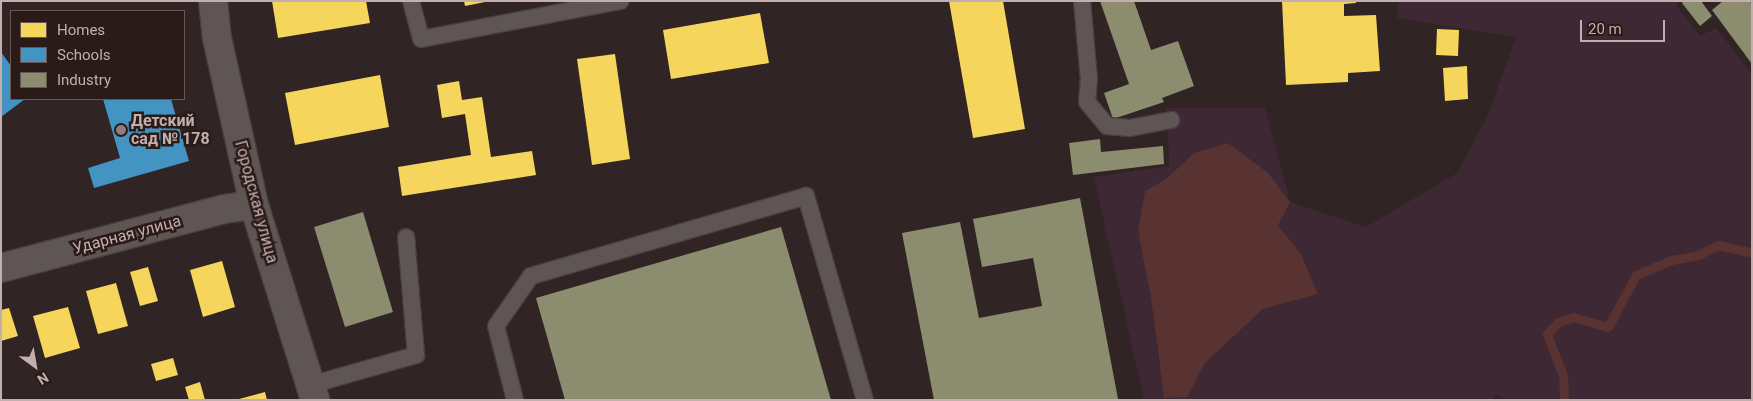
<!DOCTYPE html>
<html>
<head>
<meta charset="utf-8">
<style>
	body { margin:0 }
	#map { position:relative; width:1753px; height:401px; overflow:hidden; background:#302424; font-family:Roboto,sans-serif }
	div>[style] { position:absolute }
	.green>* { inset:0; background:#3d2834 }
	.water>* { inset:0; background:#593332 }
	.homes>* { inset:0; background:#f6d55c }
	.schools>* { inset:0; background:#4393c3 }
	.industry>* { inset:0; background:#8c8c6e }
	.stream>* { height:9px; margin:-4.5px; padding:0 4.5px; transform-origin:4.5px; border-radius:4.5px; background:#593332 }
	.roads { filter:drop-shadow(1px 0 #494040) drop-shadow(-1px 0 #494040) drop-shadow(0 1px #494040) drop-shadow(0 -1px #494040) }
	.lane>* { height:16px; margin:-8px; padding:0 8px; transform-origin:8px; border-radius:8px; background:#5f5554 }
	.street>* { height:28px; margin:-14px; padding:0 14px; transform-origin:14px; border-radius:14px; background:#5f5554 }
	.dots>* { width:14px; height:14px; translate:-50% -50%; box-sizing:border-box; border:2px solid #2a1a18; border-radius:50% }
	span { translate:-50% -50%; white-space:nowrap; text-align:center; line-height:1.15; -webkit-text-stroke:5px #2a1a18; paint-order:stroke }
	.poi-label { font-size:16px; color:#c3afad; font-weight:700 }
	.left { translate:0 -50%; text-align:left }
	.street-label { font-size:16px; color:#c3afad }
	.frame { position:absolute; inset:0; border:2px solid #c3afad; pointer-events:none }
	.legend { position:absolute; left:10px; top:10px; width:175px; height:90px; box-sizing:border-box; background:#2a1a18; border:1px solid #675654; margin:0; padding:6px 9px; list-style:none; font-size:15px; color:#c3afad }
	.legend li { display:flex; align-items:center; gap:10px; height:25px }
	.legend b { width:25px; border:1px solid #675654 }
	.north { position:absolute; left:10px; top:341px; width:50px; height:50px; -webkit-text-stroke:4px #2a1a18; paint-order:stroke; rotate:148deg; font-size:14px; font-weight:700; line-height:20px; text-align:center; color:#c3afad }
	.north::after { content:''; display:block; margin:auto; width:18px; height:22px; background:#c3afad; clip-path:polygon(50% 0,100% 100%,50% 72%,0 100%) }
	.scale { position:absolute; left:1580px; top:20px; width:85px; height:22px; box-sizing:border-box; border:2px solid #c3afad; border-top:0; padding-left:6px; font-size:15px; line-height:18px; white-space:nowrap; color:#c3afad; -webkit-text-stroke:4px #2a1a18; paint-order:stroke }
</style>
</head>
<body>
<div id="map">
	<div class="green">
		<div style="clip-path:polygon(evenodd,1398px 1px,1679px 1px,1676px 5px,1700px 36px,1716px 28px,1752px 74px,1752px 400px,1507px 400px,1495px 395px,1493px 400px,1144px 400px,1094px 177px,1169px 166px,1167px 108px,1265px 108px,1290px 202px,1366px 227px,1457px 173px,1488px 115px,1516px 37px,1397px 18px,1398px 1px,1194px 153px,1278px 225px,1301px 254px,1318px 294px,1263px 309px,1205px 363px,1159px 365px,1151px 299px,1138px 231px,1145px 191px,1166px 179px,1194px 153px)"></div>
	</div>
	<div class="water">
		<div style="clip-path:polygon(1228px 143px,1268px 173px,1290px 202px,1278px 225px,1301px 254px,1318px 294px,1263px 309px,1205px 363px,1187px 397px,1164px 398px,1151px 299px,1138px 231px,1145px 191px,1166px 179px,1194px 153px)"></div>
	</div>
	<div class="homes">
		<div style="clip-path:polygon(272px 1px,366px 1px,370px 23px,278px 38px)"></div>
		<div style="clip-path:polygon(464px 1px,485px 1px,485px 2px,465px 6px)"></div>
		<div style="clip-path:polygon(949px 1px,1003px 1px,1025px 129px,973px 138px)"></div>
		<div style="clip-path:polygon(1282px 1px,1356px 1px,1356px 3px,1344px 4px,1344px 16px,1376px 15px,1380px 71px,1348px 73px,1348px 82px,1286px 85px)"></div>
		<div style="clip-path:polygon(760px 13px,769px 63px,671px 79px,663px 30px)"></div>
		<div style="clip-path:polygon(1437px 29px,1459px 30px,1458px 56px,1436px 55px)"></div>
		<div style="clip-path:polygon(615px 54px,630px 159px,592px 165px,577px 59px)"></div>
		<div style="clip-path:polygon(1467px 66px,1468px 99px,1445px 101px,1443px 68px)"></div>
		<div style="clip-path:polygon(380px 75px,389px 127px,295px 145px,285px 93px)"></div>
		<div style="clip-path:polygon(459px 81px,462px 100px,482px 97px,491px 157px,532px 151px,536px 175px,402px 196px,398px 167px,471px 155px,465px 114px,442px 118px,437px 85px)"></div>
		<div style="clip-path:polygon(222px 261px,235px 307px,203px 317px,190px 270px)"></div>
		<div style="clip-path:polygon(148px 267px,158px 301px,140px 306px,130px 272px)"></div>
		<div style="clip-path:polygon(116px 283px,128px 326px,98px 334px,86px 291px)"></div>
		<div style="clip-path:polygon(68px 307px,80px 348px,45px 358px,33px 316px)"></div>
		<div style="clip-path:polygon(9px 308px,18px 336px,1px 341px,1px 310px)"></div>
		<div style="clip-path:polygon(173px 358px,178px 375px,156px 381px,151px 364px)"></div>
		<div style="clip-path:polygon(200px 382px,205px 400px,189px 400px,185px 387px)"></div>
		<div style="clip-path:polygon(265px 392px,267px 400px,239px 400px,239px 399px)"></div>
	</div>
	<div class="schools">
		<div style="clip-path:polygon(1px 52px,11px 66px,11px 99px,25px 99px,1px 117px)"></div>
		<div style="clip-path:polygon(103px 99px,171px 99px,189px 161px,94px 188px,88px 168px,120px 158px)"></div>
	</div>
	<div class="industry">
		<div style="clip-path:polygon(1100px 1px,1134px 1px,1151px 50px,1178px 41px,1194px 86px,1162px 98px,1164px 102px,1113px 119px,1104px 93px,1129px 84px)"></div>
		<div style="clip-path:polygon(1684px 1px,1701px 1px,1712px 16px,1700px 26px,1682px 3px)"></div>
		<div style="clip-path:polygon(1723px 1px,1749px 1px,1752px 4px,1752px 64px,1712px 10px)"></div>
		<div style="clip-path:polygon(1100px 139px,1101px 152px,1163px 146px,1164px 164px,1073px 175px,1069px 143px)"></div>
		<div style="clip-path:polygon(1080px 198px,1118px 399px,934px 400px,902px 233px,960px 222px,979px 318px,1042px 306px,1033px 258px,982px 267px,973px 219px)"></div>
		<div style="clip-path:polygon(363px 212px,393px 312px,345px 327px,314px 227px)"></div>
		<div style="clip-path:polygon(781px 227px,831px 400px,565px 400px,536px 298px)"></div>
	</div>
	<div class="stream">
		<div style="left:1564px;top:400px;width:24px;rotate:-92deg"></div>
		<div style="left:1563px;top:376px;width:45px;rotate:-110.9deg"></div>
		<div style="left:1547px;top:334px;width:16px;rotate:-47deg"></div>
		<div style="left:1558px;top:322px;width:16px;rotate:-18deg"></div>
		<div style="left:1573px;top:317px;width:36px;rotate:16deg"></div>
		<div style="left:1608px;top:327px;width:59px;rotate:-61.7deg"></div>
		<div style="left:1636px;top:275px;width:38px;rotate:-23deg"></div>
		<div style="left:1671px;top:260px;width:27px;rotate:-10deg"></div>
		<div style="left:1698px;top:255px;width:22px;rotate:-27deg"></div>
		<div style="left:1718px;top:245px;width:35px;rotate:13deg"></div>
	</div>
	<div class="roads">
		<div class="lane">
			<div style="left:411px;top:1px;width:39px;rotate:75deg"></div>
			<div style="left:421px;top:39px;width:203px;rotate:-10.8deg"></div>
			<div style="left:1082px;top:1px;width:78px;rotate:84.9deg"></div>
			<div style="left:1089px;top:79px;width:23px;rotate:95deg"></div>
			<div style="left:1087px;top:102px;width:31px;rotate:50deg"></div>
			<div style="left:1107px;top:126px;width:23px;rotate:5deg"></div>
			<div style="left:1130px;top:128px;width:42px;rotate:-11deg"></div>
			<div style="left:310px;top:385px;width:110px;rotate:-15.8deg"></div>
			<div style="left:416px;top:355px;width:118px;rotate:-94.8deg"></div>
			<div style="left:515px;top:400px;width:76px;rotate:-104.4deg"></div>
			<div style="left:496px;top:326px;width:61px;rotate:-55deg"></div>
			<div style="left:531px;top:276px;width:286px;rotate:-16.2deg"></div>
			<div style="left:806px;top:196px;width:212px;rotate:73.9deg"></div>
		</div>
		<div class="street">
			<div style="left:213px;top:1px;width:37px;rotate:84deg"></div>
			<div style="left:217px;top:38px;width:171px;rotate:77.5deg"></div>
			<div style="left:254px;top:205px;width:204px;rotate:72.6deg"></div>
			<div style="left:1px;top:268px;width:231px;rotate:-14.8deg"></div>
			<div style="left:224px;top:209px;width:30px;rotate:-8deg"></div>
		</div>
	</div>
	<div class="dots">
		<div style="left:121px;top:130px;background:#907e7d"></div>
	</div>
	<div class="poi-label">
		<span class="left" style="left:131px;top:130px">Детский<br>сад № 178</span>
	</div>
	<div class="street-label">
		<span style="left:256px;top:202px;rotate:75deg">Городская улица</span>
		<span style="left:127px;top:235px;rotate:-15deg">Ударная улица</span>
	</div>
	<div class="frame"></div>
	<ul class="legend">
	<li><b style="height:14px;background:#f6d55c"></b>Homes</li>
	<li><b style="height:14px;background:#4393c3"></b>Schools</li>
	<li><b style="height:14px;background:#8c8c6e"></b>Industry</li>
	</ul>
	<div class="north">N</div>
	<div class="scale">20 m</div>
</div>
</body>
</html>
